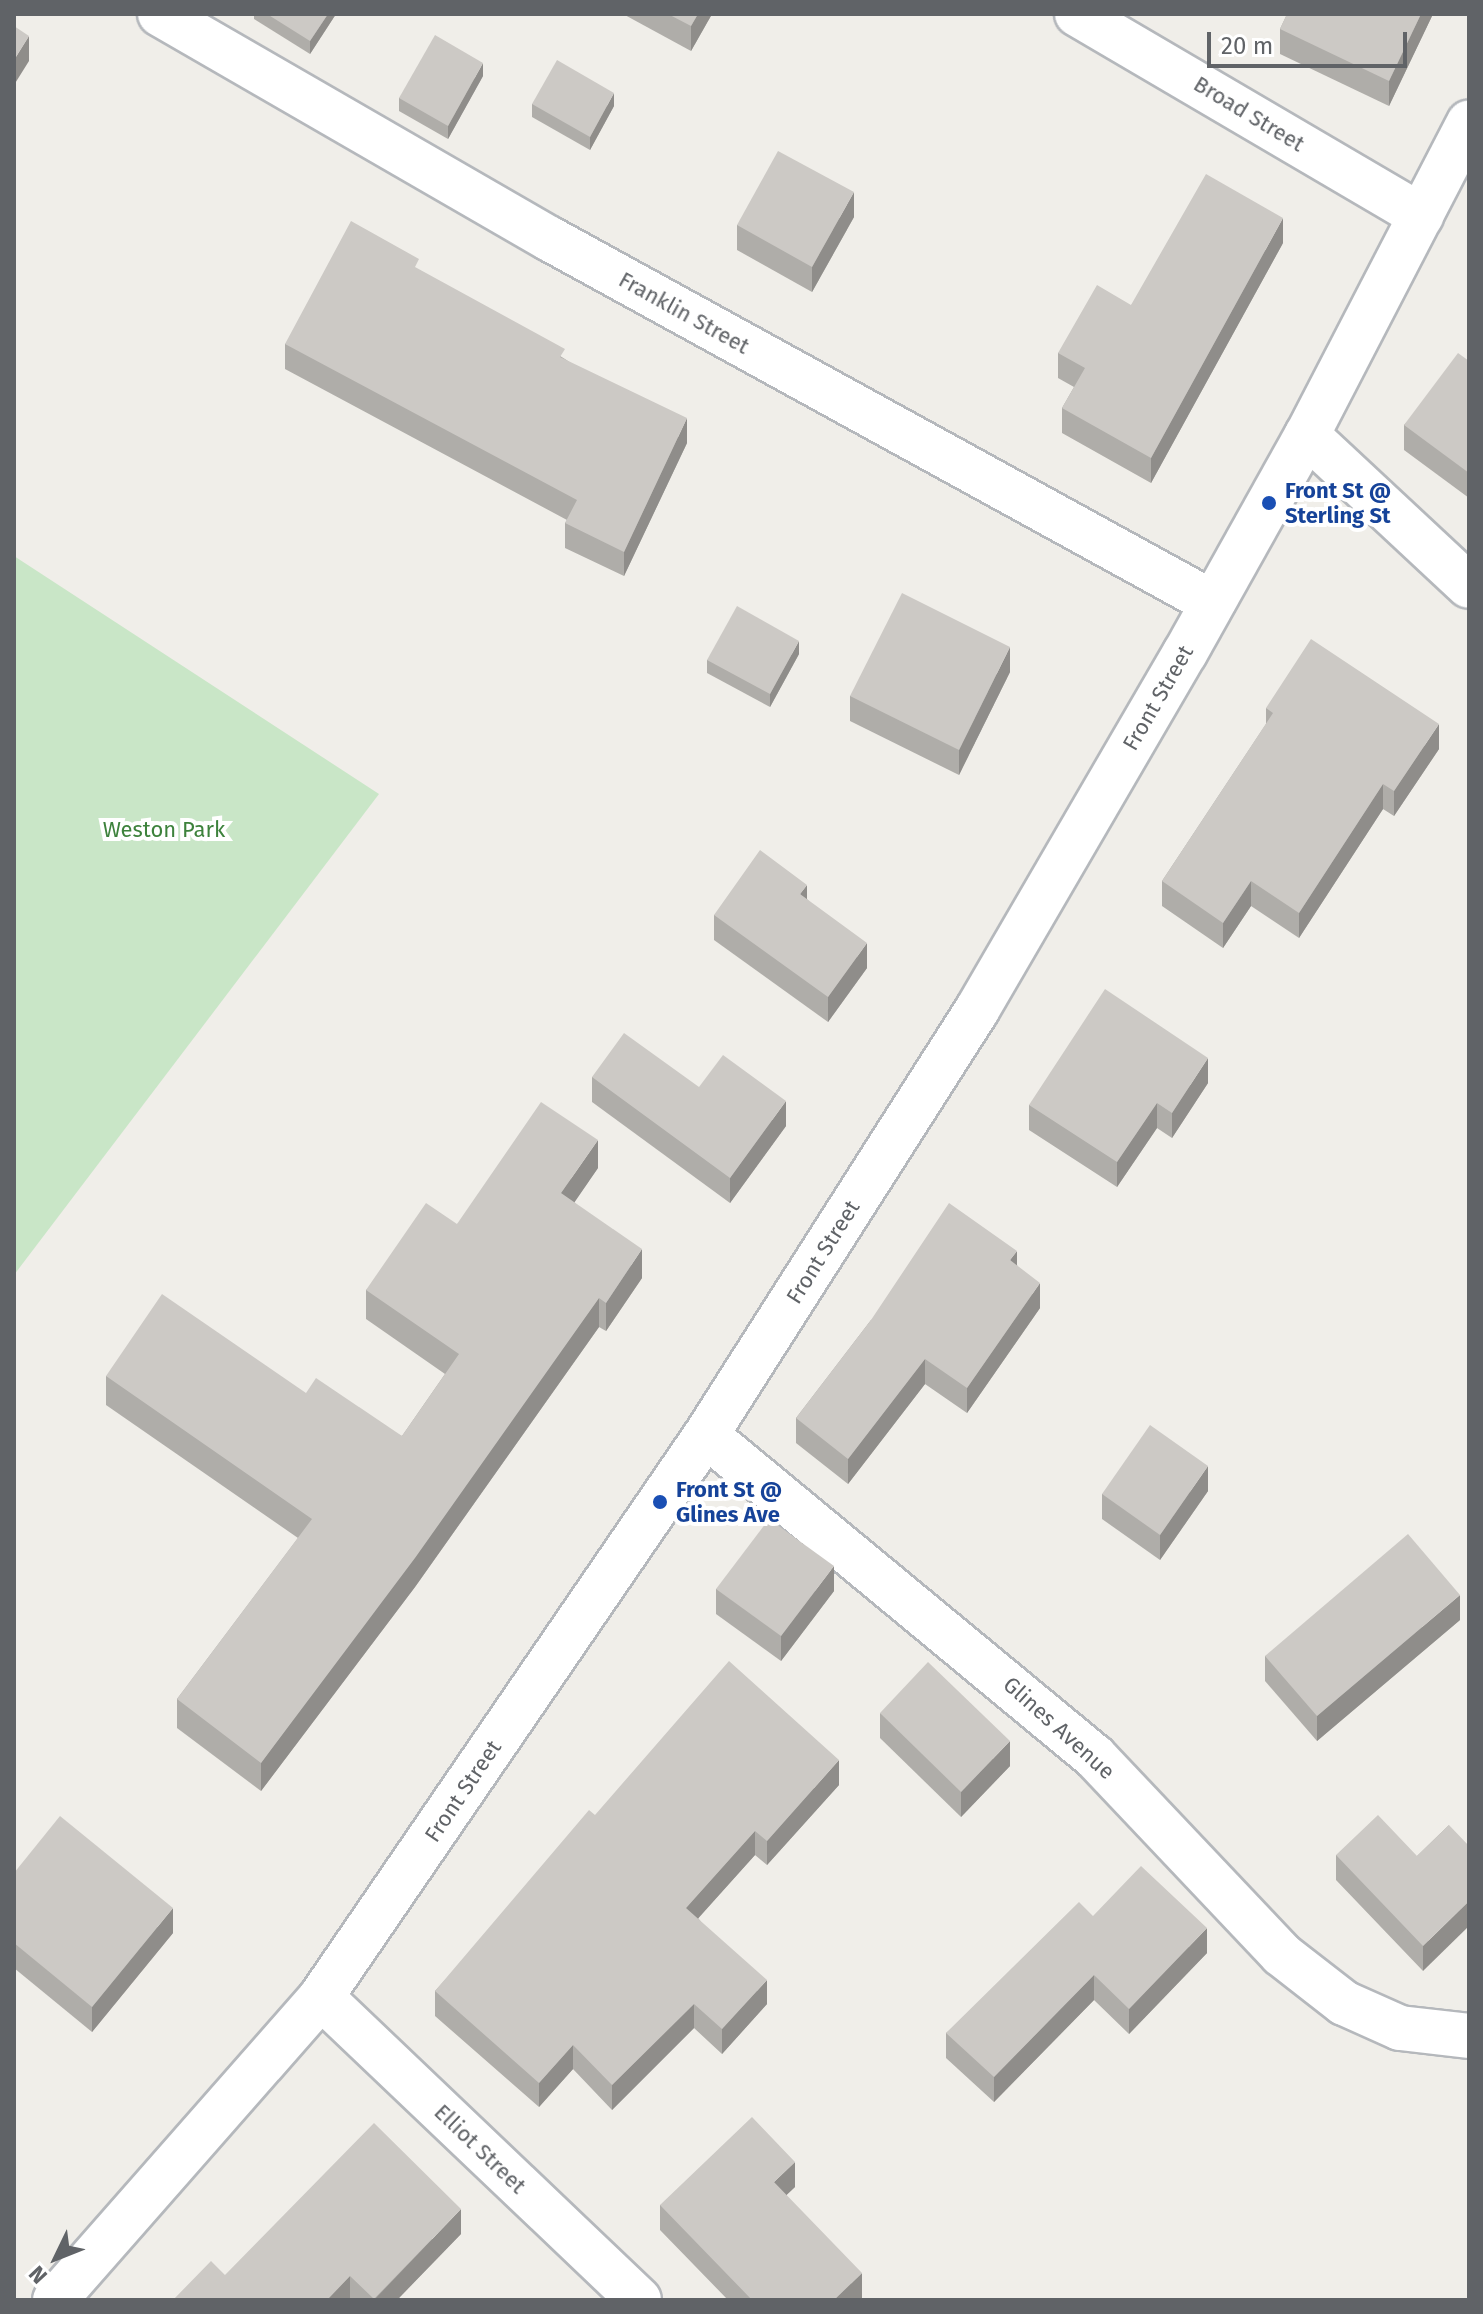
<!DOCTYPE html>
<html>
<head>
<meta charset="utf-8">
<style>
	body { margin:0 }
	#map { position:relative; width:1483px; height:2314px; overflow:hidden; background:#f0eee9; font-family:"Fira Sans",sans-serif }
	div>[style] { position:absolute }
	.green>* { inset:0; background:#c9e6c7 }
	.roads { filter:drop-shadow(2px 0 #b5b8bc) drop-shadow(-2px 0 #b5b8bc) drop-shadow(0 2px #b5b8bc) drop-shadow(0 -2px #b5b8bc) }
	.minor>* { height:44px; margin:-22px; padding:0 22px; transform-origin:22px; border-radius:22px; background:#fff }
	.wall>* { inset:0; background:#afada9 }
	.shaded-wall>* { inset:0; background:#8f8d8a }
	.building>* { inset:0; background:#ccc9c5 }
	.dots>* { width:22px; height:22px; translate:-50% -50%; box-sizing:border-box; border:4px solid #fff; border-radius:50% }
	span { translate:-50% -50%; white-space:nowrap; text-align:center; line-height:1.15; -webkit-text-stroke:8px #fff; paint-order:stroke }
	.street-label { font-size:22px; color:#606367 }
	.transit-label { font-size:22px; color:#164399; font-weight:700 }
	.left { translate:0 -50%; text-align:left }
	.park-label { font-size:22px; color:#3d823c }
	.frame { position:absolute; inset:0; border:16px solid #606367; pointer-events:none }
	.north { position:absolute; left:16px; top:2218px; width:80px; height:80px; -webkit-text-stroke:6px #fff; paint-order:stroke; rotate:227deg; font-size:22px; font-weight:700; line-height:32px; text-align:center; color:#606367 }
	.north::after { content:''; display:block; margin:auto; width:28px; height:36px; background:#606367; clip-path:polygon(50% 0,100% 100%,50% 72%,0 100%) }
	.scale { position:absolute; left:1207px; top:32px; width:200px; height:36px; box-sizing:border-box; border:4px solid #606367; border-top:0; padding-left:10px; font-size:24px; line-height:28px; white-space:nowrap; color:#606367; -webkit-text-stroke:6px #fff; paint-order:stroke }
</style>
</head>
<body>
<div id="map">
	<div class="green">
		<div style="clip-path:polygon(14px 556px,379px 794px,14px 1275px)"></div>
	</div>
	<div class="roads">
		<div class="minor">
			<div style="left:160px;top:14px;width:450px;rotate:30deg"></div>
			<div style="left:550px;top:239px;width:756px;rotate:28.77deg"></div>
			<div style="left:1077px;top:14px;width:399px;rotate:30.4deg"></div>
			<div style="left:1307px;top:435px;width:221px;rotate:43deg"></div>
			<div style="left:706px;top:1435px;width:505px;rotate:39.62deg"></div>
			<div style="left:1095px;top:1757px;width:271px;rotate:46.6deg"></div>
			<div style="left:1281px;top:1954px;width:80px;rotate:37.9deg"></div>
			<div style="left:1344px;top:2003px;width:61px;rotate:24.1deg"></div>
			<div style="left:1400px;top:2028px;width:69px;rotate:6.6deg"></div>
			<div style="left:321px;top:1997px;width:439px;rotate:43.6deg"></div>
			<div style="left:55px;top:2300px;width:403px;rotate:-48.7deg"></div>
			<div style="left:321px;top:1997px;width:681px;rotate:-55.59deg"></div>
			<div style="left:706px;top:1435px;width:504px;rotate:-57.48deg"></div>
			<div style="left:977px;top:1010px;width:413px;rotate:-59.8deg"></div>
			<div style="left:1185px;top:653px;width:250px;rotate:-60.8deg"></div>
			<div style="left:1307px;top:435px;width:352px;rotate:-62.6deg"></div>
		</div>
	</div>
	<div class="wall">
		<div style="clip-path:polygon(254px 14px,336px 14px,310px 54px,254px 19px)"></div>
		<div style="clip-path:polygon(623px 14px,712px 14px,691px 51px)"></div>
		<div style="clip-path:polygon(1287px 14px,1433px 14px,1389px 106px,1280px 54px,1280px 29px)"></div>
		<div style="clip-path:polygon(483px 76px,448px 139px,399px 111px,399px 98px)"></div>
		<div style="clip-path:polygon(532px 104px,614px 106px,590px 150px,532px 117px)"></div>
		<div style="clip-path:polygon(854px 217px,812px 292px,737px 250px,737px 225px)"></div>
		<div style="clip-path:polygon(1283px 243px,1151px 483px,1062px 433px,1062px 408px,1074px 387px,1058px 378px,1058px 353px,1131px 305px)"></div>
		<div style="clip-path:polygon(419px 270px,565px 359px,687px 443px,624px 576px,565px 548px,565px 523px,567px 520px,285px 369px,285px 344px)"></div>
		<div style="clip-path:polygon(1469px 361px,1469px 498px,1404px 450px,1404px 425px)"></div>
		<div style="clip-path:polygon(799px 654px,770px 707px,707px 673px,707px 660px)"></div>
		<div style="clip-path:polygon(1010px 672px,959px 775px,850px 721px,850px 696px)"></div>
		<div style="clip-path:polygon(1266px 708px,1439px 749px,1394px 816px,1383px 809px,1299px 938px,1251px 906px,1223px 948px,1162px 906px,1162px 881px,1266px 724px)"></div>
		<div style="clip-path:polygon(807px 899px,867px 968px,828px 1022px,714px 940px,714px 915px)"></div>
		<div style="clip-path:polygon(592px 1077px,699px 1087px,786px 1126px,730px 1203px,592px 1102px)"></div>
		<div style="clip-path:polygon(1208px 1083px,1172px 1138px,1157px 1128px,1117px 1187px,1029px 1130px,1029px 1105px)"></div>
		<div style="clip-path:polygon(598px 1168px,574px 1202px,642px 1278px,606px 1331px,599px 1327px,415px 1587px,261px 1791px,177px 1728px,177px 1699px,298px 1538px,106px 1405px,106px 1376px,306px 1393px,402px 1436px,445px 1374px,366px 1319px,366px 1290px,457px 1224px)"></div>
		<div style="clip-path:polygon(1017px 1265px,1040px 1308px,967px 1413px,925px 1384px,848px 1484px,796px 1443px,796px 1418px,871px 1320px)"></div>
		<div style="clip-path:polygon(1208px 1491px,1160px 1560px,1102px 1519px,1102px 1494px)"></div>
		<div style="clip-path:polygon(716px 1589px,834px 1591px,781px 1661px,716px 1614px)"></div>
		<div style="clip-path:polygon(1460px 1620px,1317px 1741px,1265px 1681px,1265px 1656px)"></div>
		<div style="clip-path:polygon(880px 1713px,1010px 1766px,961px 1817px,880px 1738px)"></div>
		<div style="clip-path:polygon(839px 1785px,767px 1865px,755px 1855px,698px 1918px,767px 2004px,722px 2054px,694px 2028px,612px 2110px,573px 2069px,539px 2107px,435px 2016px,435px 1991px,595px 1815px)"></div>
		<div style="clip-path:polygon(1449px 1825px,1423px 1971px,1336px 1880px,1336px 1855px,1417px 1856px)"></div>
		<div style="clip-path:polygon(14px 1873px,173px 1933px,92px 2032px,14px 1968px)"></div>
		<div style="clip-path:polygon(1093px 1916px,1207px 1953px,1129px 2034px,1094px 2000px,994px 2102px,946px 2058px,946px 2033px)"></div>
		<div style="clip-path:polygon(795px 2187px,786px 2195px,862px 2298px,860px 2300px,728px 2300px,660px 2230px,660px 2205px)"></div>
		<div style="clip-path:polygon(461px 2234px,397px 2300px,173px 2300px,225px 2275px)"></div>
	</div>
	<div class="shaded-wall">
		<div style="clip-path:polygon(328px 14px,336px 14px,310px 54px,310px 41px)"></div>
		<div style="clip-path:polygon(698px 14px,712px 14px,691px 51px,691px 26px)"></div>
		<div style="clip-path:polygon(1421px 14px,1433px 14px,1389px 106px,1389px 81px)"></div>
		<div style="clip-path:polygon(29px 36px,29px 61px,14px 85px,14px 60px)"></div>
		<div style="clip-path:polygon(483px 63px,483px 76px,448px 139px,448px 126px)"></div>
		<div style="clip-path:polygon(614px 93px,614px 106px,590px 150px,590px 137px)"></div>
		<div style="clip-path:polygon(854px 192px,854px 217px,812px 292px,812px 267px)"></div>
		<div style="clip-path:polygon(1283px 218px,1283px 243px,1151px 483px,1151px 458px)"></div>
		<div style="clip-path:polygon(687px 418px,687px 443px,624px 576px,624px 552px)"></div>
		<div style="clip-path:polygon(799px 641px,799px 654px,770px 707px,770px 694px)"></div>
		<div style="clip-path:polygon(1010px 647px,1010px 672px,959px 775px,959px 750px)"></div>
		<div style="clip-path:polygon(1439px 724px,1439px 749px,1394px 816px,1394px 791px)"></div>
		<div style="clip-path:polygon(1383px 784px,1383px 809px,1299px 938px,1299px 913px)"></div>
		<div style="clip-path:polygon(1251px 881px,1251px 906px,1223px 948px,1223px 923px)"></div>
		<div style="clip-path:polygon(807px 885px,807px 910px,800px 894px)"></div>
		<div style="clip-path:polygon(867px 943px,867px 968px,828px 1022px,828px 997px)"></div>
		<div style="clip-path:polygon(1208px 1058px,1208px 1083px,1172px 1138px,1172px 1113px)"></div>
		<div style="clip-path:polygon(786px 1101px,786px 1126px,730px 1203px,730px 1178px)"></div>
		<div style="clip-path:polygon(1157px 1103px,1157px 1128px,1117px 1187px,1117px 1162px)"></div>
		<div style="clip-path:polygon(598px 1140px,598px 1168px,561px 1222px,561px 1193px)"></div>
		<div style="clip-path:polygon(642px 1249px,642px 1278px,606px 1331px,606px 1303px)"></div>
		<div style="clip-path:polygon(1017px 1251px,1017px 1276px,1010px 1260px)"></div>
		<div style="clip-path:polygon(1040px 1283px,1040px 1308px,967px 1413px,967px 1388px)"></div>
		<div style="clip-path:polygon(599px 1298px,599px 1327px,415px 1587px,261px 1791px,261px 1763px)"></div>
		<div style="clip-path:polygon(925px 1359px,925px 1384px,848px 1484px,848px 1459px)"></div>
		<div style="clip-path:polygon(1208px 1466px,1208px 1491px,1160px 1560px,1160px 1535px)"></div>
		<div style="clip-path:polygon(834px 1566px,834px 1591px,781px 1661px,781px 1636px)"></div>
		<div style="clip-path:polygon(1460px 1595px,1460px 1620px,1317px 1741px,1317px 1716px)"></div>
		<div style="clip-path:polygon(1010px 1741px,1010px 1766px,961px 1817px,961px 1792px)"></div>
		<div style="clip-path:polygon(839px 1760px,839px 1785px,767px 1865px,767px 1841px)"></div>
		<div style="clip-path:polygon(755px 1831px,755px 1855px,686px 1932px,686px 1908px)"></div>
		<div style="clip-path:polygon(1469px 1901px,1469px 1926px,1423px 1971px,1423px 1946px)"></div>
		<div style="clip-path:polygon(173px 1908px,173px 1933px,92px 2032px,92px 2007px)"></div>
		<div style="clip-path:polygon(1207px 1928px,1207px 1953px,1129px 2034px,1129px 2009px)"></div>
		<div style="clip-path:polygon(1094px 1975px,1094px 2000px,994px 2102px,994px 2077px)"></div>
		<div style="clip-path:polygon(767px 1980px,767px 2004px,722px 2054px,722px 2029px)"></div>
		<div style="clip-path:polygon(694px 2004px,694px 2028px,612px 2110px,612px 2085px)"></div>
		<div style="clip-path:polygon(573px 2045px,573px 2069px,539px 2107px,539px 2083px)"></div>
		<div style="clip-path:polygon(795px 2162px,795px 2187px,774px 2207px,774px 2182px)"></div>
		<div style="clip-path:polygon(461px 2209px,461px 2234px,397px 2300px,374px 2300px)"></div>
		<div style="clip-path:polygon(862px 2273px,862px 2298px,860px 2300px,834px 2300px)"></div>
		<div style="clip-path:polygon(350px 2276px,350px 2300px,327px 2300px)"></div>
	</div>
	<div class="building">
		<div style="clip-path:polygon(267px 14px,328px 14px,310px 41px)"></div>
		<div style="clip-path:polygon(668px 14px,698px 14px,691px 26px)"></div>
		<div style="clip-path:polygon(1287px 14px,1421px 14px,1389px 81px,1280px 29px)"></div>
		<div style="clip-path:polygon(14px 26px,29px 36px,14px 60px)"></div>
		<div style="clip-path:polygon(435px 35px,483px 63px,448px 126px,399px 98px)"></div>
		<div style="clip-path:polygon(557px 60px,614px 93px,590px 137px,532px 104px)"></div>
		<div style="clip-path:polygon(778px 151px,854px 192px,812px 267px,737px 225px)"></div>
		<div style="clip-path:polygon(1206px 174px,1283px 218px,1151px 458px,1062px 408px,1085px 368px,1058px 353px,1097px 285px,1131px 305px)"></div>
		<div style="clip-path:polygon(351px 221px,419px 259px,415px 267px,565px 349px,560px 357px,687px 418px,624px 552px,565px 523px,577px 500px,285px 344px)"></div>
		<div style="clip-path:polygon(1458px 353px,1469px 361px,1469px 473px,1404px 425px)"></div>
		<div style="clip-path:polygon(902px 593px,1010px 647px,959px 750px,850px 696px)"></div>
		<div style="clip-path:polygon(737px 606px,799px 641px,770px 694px,707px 660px)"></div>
		<div style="clip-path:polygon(1311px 639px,1439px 724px,1394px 791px,1383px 784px,1299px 913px,1251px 881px,1223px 923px,1162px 881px,1273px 713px,1266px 708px)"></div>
		<div style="clip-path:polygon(760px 850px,807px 885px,800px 894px,867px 943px,828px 997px,714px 915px)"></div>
		<div style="clip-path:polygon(1105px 989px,1208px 1058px,1172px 1113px,1157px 1103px,1117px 1162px,1029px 1105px)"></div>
		<div style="clip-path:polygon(624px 1033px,699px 1087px,723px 1055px,786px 1101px,730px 1178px,592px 1077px)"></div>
		<div style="clip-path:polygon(541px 1102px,598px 1140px,561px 1193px,642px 1249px,606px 1303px,599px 1298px,415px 1558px,261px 1763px,177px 1699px,312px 1519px,106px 1376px,162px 1294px,306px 1393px,316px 1378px,402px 1436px,459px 1354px,366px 1290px,426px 1203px,457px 1224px)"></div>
		<div style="clip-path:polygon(949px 1203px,1017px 1251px,1010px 1260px,1040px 1283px,967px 1388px,925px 1359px,848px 1459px,796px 1418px,871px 1320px)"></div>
		<div style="clip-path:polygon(1150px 1425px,1208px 1466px,1160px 1535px,1102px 1494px)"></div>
		<div style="clip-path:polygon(769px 1519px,834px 1566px,781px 1636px,716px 1589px)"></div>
		<div style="clip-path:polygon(1408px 1534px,1460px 1595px,1317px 1716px,1265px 1656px)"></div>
		<div style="clip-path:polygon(729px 1661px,839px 1760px,767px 1841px,755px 1831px,686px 1908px,767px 1980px,722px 2029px,694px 2004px,612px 2085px,573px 2045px,539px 2083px,435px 1991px,589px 1810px,595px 1815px)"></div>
		<div style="clip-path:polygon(928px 1662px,1010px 1741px,961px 1792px,880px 1713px)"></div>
		<div style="clip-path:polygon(1378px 1815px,1417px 1856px,1449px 1825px,1469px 1846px,1469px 1901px,1423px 1946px,1336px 1855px)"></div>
		<div style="clip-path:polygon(60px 1816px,173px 1908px,92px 2007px,14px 1943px,14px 1873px)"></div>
		<div style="clip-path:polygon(1141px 1866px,1207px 1928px,1129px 2009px,1094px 1975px,994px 2077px,946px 2033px,1079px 1902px,1093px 1916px)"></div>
		<div style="clip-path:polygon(752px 2117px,795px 2162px,774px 2182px,862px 2273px,834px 2300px,752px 2300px,660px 2205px)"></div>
		<div style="clip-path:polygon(374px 2123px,461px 2209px,374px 2299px,350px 2276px,327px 2300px,173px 2300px,211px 2261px,225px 2275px)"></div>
	</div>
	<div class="dots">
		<div style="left:1269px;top:503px;background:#1a4fb4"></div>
		<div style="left:660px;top:1502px;background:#1a4fb4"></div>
	</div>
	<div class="street-label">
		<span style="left:1249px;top:114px;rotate:31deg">Broad Street</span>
		<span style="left:684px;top:313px;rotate:29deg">Franklin Street</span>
		<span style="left:1158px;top:698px;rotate:-60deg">Front Street</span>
		<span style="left:823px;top:1252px;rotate:-58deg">Front Street</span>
		<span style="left:1059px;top:1728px;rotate:42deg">Glines Avenue</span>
		<span style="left:463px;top:1791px;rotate:-56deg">Front Street</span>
		<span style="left:480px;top:2149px;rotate:44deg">Elliot Street</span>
	</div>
	<div class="transit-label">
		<span class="left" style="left:1285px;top:503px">Front St @<br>Sterling St</span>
		<span class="left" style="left:676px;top:1502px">Front St @<br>Glines Ave</span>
	</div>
	<div class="park-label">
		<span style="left:164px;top:830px">Weston Park</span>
	</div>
	<div class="frame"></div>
	<div class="north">N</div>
	<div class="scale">20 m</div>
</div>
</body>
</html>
